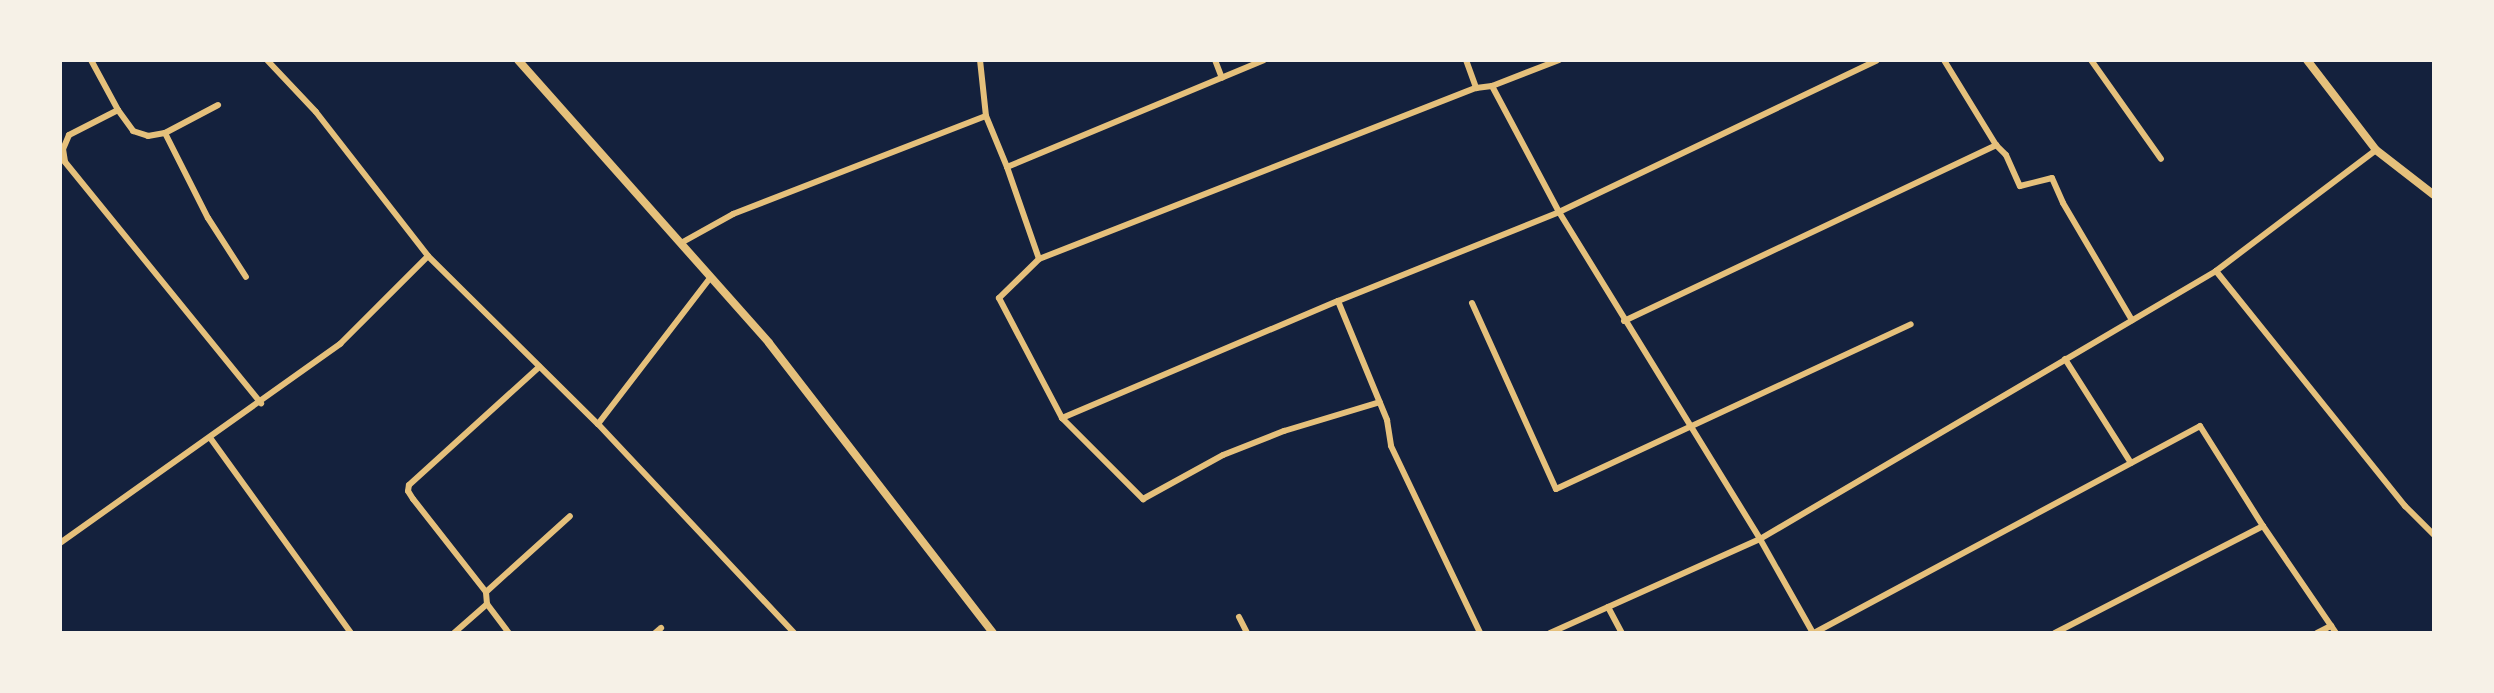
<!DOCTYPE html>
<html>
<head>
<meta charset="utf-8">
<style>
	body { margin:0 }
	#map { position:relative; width:2494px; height:693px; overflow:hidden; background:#14213d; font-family:Raleway,sans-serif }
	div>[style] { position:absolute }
	.minor>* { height:6px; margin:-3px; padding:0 3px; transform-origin:3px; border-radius:3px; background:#e5c07b }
	.tertiary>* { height:8px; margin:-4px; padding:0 4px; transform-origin:4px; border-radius:4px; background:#e5c07b }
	span { translate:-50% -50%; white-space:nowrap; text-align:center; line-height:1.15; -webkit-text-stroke:8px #f6f1e7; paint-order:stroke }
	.frame { position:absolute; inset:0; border:62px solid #f6f1e7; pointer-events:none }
</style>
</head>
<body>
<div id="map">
	<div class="minor">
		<div style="left:91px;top:60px;width:57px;rotate:61.6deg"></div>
		<div style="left:118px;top:110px;width:55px;rotate:153deg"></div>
		<div style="left:69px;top:135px;width:15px;rotate:113deg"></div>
		<div style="left:63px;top:149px;width:13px;rotate:81deg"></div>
		<div style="left:65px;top:162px;width:311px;rotate:50.9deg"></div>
		<div style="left:267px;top:60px;width:71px;rotate:46.7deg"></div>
		<div style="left:316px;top:112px;width:182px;rotate:52.1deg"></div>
		<div style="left:428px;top:256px;width:239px;rotate:44.7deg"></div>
		<div style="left:598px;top:424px;width:287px;rotate:46.8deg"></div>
		<div style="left:980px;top:60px;width:56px;rotate:83.9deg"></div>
		<div style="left:1215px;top:60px;width:19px;rotate:69deg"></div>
		<div style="left:1466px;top:60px;width:30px;rotate:70deg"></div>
		<div style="left:1476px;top:88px;width:16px;rotate:-7deg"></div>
		<div style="left:1492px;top:86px;width:72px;rotate:-21.2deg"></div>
		<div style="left:2091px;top:60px;width:121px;rotate:54.7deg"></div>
		<div style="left:1492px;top:86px;width:143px;rotate:62deg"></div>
		<div style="left:1559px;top:212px;width:384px;rotate:58.4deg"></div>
		<div style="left:1760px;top:539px;width:108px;rotate:60.6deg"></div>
		<div style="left:118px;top:110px;width:26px;rotate:54deg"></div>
		<div style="left:133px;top:131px;width:16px;rotate:18deg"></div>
		<div style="left:148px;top:136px;width:17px;rotate:-10deg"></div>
		<div style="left:165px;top:133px;width:60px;rotate:-27.8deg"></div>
		<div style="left:165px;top:133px;width:95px;rotate:63.2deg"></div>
		<div style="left:208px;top:218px;width:70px;rotate:57.2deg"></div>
		<div style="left:1996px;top:145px;width:14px;rotate:45deg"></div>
		<div style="left:2006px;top:155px;width:34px;rotate:66deg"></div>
		<div style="left:2020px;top:186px;width:33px;rotate:-14deg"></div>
		<div style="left:2052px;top:178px;width:27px;rotate:66deg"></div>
		<div style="left:2063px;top:203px;width:136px;rotate:59.5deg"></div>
		<div style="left:1007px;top:167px;width:97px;rotate:70.8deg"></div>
		<div style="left:1039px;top:259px;width:469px;rotate:-21.4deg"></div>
		<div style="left:681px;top:243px;width:60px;rotate:-29.1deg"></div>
		<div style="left:733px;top:214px;width:271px;rotate:-21.2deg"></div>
		<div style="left:986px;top:116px;width:55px;rotate:67.6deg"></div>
		<div style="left:1007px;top:167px;width:278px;rotate:-22.6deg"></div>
		<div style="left:1039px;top:259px;width:56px;rotate:135.7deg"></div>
		<div style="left:999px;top:298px;width:136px;rotate:62.3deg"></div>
		<div style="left:1062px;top:418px;width:300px;rotate:-23deg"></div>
		<div style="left:1338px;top:301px;width:238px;rotate:-21.9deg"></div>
		<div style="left:1559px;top:212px;width:352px;rotate:-25.5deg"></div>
		<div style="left:2216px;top:271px;width:302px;rotate:51.2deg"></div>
		<div style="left:2405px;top:506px;width:41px;rotate:45deg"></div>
		<div style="left:1338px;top:301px;width:129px;rotate:67.6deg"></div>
		<div style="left:1387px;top:420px;width:26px;rotate:81deg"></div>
		<div style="left:1391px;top:446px;width:207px;rotate:64.5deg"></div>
		<div style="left:1472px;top:303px;width:204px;rotate:65.7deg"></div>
		<div style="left:1556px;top:489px;width:391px;rotate:-24.9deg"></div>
		<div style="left:1624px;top:321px;width:412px;rotate:-25.3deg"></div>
		<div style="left:1996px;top:145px;width:100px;rotate:-121.5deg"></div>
		<div style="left:2065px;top:359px;width:123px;rotate:57.6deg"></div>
		<div style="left:1062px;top:418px;width:115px;rotate:45deg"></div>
		<div style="left:1143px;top:499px;width:91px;rotate:-28.8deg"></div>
		<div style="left:1223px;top:455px;width:66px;rotate:-21.5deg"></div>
		<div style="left:1284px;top:431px;width:100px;rotate:-16.8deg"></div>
		<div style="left:598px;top:424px;width:185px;rotate:-52.5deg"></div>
		<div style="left:211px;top:439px;width:239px;rotate:54.2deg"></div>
		<div style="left:2263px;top:526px;width:130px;rotate:55.7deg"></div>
		<div style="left:60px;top:543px;width:344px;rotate:-35.4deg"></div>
		<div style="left:340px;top:344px;width:124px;rotate:-45deg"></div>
		<div style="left:486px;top:592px;width:113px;rotate:-42.1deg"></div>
		<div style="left:487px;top:604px;width:36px;rotate:53deg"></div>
		<div style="left:1608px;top:607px;width:30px;rotate:62deg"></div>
		<div style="left:1239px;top:617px;width:18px;rotate:63deg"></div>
		<div style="left:454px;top:633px;width:44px;rotate:-41.3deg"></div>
		<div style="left:487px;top:604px;width:12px;rotate:-95deg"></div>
		<div style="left:486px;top:592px;width:118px;rotate:-128.1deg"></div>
		<div style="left:413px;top:499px;width:9px;rotate:-122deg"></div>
		<div style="left:408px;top:491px;width:6px;rotate:-81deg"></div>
		<div style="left:409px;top:485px;width:176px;rotate:-42.2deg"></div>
		<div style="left:655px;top:633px;width:8px;rotate:-40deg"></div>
		<div style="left:1550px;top:633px;width:230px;rotate:-24.1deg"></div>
		<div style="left:1760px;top:539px;width:529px;rotate:-30.44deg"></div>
		<div style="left:2216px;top:271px;width:201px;rotate:-37.1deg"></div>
		<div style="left:1814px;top:633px;width:438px;rotate:-28.2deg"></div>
		<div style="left:2200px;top:426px;width:118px;rotate:57.8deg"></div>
		<div style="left:2263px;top:526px;width:234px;rotate:152.8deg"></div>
		<div style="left:2317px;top:633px;width:16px;rotate:-27deg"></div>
	</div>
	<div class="tertiary">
		<div style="left:518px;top:60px;width:378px;rotate:48.4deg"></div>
		<div style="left:769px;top:343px;width:366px;rotate:52.3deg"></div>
		<div style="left:2307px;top:60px;width:113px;rotate:52.5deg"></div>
		<div style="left:2376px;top:150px;width:73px;rotate:37.8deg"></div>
	</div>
	<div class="frame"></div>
</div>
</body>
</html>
